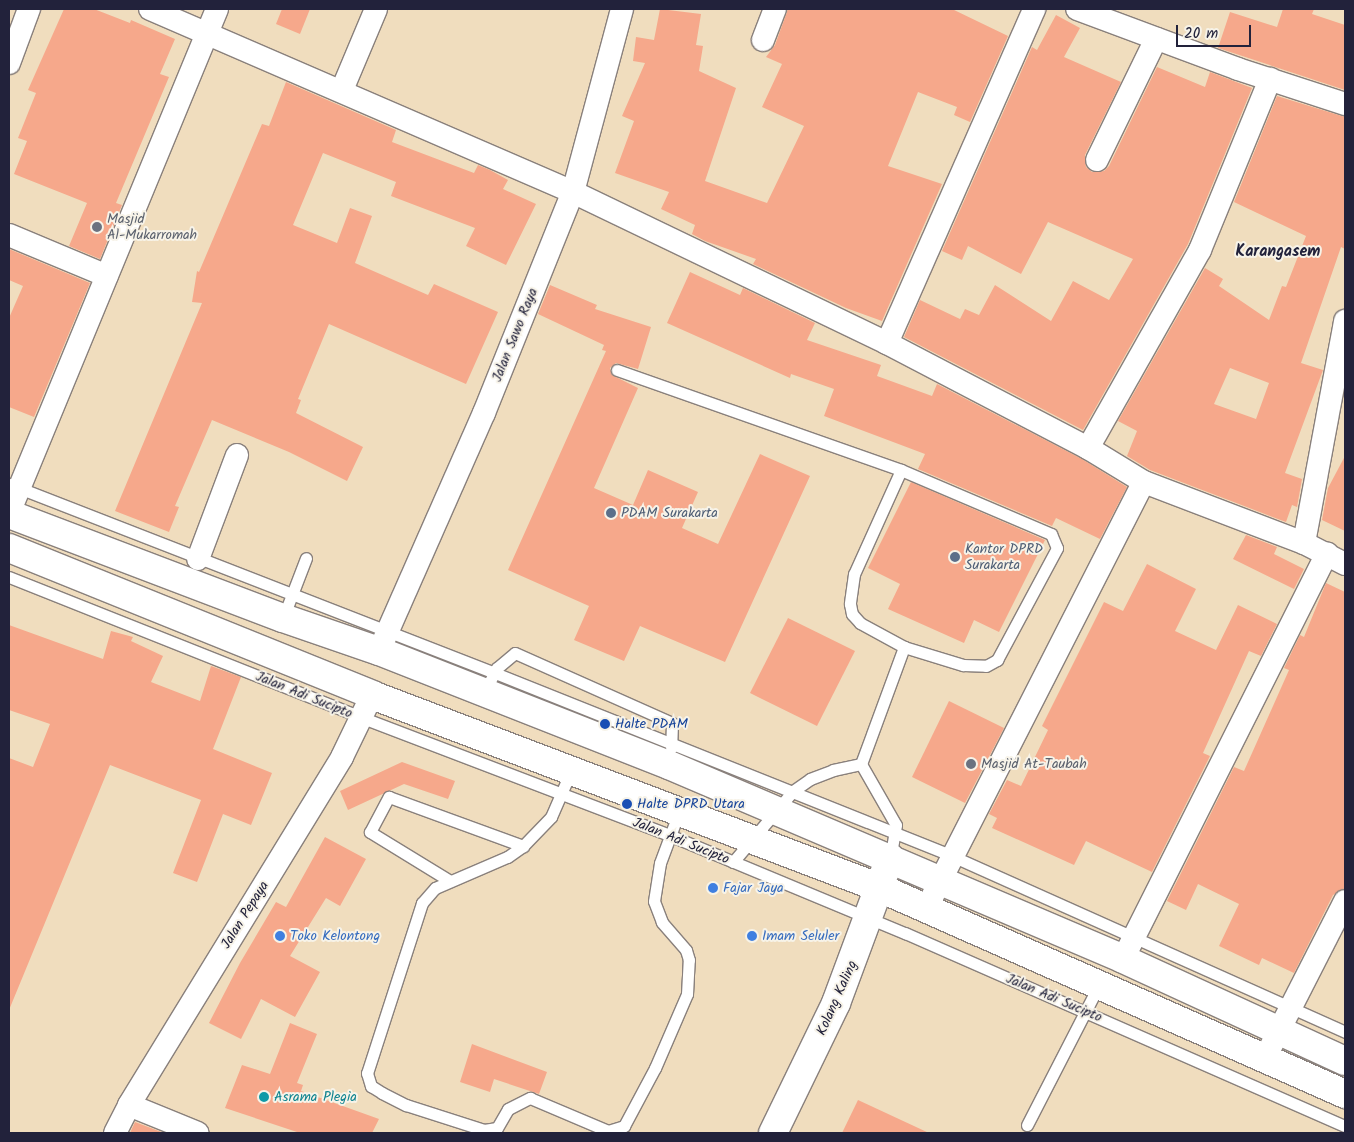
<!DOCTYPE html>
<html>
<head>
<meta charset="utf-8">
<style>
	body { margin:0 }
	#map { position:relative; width:1354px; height:1142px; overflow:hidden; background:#f0ddbe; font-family:Kalam,sans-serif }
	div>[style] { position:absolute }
	.building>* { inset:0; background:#f6a88b }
	.roads { filter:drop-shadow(1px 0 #89807c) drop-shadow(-1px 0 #89807c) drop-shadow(0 1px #89807c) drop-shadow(0 -1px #89807c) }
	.lane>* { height:11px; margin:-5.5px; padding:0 5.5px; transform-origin:5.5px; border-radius:5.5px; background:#fff }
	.street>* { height:22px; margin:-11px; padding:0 11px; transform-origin:11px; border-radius:11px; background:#fff }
	.secondary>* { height:28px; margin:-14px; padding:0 14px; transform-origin:14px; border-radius:14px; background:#fff }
	.highway>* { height:28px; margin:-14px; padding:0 14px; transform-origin:14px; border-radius:14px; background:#fff }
	.dots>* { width:14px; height:14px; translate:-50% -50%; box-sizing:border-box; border:2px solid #f7f3e8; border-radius:50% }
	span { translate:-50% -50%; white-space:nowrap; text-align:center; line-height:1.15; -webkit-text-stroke:4px #f7f3e8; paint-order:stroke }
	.worship-label { font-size:14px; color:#5b616d }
	.left { translate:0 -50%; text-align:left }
	.street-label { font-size:14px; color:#22223b }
	.service-label { font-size:14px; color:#4e5e75 }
	.transit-label { font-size:14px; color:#164399 }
	.shop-label { font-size:14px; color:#366cbe }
	.culture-label { font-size:14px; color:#0d838f }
	.quarter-label { font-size:16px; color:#22223b; font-weight:700 }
	.frame { position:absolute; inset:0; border:10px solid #22223b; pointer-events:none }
	.scale { position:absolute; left:1176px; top:25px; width:75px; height:22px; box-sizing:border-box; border:2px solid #22223b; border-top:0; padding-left:6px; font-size:15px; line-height:18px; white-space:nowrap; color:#22223b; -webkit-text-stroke:4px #f7f3e8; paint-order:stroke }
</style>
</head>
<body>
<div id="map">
	<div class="building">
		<div style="clip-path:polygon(64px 9px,94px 9px,130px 23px,131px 20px,175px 39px,160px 74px,169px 77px,116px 203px,122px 205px,100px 259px,69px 246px,87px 203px,14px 174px,27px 141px,18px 138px,36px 93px,28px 90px)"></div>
		<div style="clip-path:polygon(282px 9px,310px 9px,300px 34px,276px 24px)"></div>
		<div style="clip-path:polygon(660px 9px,701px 14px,696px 45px,703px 46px,699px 71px,736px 88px,705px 181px,767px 203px,804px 126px,762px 107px,782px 64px,766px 57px,775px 45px,788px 9px,952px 9px,1008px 36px,970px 122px,954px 115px,957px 107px,918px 92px,888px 166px,942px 184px,882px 321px,846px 308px,753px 264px,756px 259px,705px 241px,692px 234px,695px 225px,661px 209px,669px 192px,615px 173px,634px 121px,622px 116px,645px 63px,633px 61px,636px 37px,654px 40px)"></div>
		<div style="clip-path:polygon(1283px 9px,1314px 9px,1312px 14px,1345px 25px,1345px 90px,1218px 48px,1230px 12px,1277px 27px)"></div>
		<div style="clip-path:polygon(1056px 15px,1080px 28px,1064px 57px,1121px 82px,1085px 155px,1086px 167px,1092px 172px,1104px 171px,1109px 166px,1157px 67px,1205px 87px,1210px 72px,1252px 88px,1188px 244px,1083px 430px,904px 337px,920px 300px,960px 319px,965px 309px,979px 315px,995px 285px,1051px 321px,1073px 281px,1109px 300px,1133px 259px,1048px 222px,1021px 274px,968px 246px,962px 260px,942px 251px,1032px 47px,1037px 50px)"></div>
		<div style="clip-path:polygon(286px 82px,396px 130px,392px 142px,474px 173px,478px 165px,490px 170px,508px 180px,503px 189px,536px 204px,506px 265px,466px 246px,475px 228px,391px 196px,396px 182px,323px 153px,293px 225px,337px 243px,350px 208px,372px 216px,355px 263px,428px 295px,434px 284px,498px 312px,466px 384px,329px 324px,298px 399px,301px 400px,296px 413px,363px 447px,347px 481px,289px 452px,212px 420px,175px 506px,179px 507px,169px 532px,115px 511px,202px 303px,192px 302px,197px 271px,199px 272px,262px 124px,269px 126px)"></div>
		<div style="clip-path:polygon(evenodd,1277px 96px,1345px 117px,1345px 249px,1341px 247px,1301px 363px,1323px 370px,1285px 473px,1302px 479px,1297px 507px,1292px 505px,1286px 522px,1150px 470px,1127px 456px,1137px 431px,1118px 421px,1205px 268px,1223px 279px,1219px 286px,1269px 320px,1282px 286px,1286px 287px,1306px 236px,1234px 202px,1277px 96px,1230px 368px,1269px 383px,1256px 419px,1214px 404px,1230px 368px)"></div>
		<div style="clip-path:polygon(9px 249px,90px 283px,34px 417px,9px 407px,9px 318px,23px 286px,9px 280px)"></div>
		<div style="clip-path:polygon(690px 272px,740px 295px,743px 288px,815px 323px,807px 340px,881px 365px,877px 376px,932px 396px,937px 384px,1082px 459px,1127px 487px,1100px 539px,1056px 518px,1052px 526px,918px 469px,925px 454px,824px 416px,834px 389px,791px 374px,790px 378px,667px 323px)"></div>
		<div style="clip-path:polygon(550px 285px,597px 305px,595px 309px,651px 327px,638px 369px,616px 363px,610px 368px,612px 375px,638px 388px,594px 488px,633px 505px,648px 470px,698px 492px,682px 528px,718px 544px,760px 454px,810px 476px,725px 662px,640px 626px,624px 661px,574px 640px,589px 606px,508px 570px,606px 351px,602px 350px,604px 345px,538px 314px)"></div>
		<div style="clip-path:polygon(1345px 456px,1345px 531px,1322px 520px,1328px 488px)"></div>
		<div style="clip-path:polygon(911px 482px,1045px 540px,999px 632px,974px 620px,964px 643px,888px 609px,900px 584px,868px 568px)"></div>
		<div style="clip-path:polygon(1246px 535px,1277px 547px,1274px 554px,1304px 569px,1294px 589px,1233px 559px)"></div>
		<div style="clip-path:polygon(1147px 564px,1196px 589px,1175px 631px,1216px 650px,1238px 605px,1277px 624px,1261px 656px,1249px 651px,1203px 753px,1210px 756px,1152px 872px,1086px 841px,1074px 865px,992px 828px,997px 818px,989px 814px,1007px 780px,1021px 786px,1048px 730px,1042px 726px,1104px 602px,1123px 611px)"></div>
		<div style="clip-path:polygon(1326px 583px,1345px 592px,1345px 888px,1333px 895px,1294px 973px,1262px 958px,1259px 965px,1219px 946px,1239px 904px,1198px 884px,1186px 910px,1167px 901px,1234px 767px,1244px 771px,1289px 670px,1284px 668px,1300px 635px,1304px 637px)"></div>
		<div style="clip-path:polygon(788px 618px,855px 651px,817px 726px,750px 693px)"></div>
		<div style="clip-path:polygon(9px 625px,103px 659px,111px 631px,133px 637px,131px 641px,163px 656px,151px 682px,200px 701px,211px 666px,241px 677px,213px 749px,272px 773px,251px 825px,223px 814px,197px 882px,173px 873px,201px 800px,110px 765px,9px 1010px,9px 758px,33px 767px,50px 724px,9px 710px)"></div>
		<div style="clip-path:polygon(949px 701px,1004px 728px,965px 803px,912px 777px)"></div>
		<div style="clip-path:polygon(402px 762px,455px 781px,448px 799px,404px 784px,348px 810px,340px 791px)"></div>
		<div style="clip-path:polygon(325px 837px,366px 859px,340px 906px,326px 898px,290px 956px,320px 972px,295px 1017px,261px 999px,241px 1039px,209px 1023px,240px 963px,276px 902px,286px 907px)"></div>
		<div style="clip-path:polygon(290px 1023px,317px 1034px,297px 1083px,303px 1085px,301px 1091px,379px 1119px,372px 1133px,300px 1133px,225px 1108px,242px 1065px,270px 1074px)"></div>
		<div style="clip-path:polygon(472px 1044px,547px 1072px,539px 1094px,494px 1079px,490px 1092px,460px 1082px)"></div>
		<div style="clip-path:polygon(858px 1100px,929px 1133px,842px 1133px)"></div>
		<div style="clip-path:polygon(135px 1122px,164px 1133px,130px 1133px)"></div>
	</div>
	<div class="roads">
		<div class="lane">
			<div style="left:617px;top:370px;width:301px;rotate:19.4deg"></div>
			<div style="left:901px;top:470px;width:114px;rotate:114.3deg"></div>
			<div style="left:854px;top:574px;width:30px;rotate:98deg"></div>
			<div style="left:850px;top:604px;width:10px;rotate:79deg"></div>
			<div style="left:852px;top:614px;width:12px;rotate:48deg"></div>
			<div style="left:860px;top:623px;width:50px;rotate:28.6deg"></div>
			<div style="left:9px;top:484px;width:521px;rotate:21.25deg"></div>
			<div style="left:495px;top:673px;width:492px;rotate:21.8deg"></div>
			<div style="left:952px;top:856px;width:431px;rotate:24.1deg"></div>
			<div style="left:9px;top:577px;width:381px;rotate:21.7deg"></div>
			<div style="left:363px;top:718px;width:328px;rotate:20.9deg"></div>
			<div style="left:669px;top:835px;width:256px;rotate:22.6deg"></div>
			<div style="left:905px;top:933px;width:480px;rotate:23.7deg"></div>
			<div style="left:283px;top:618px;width:64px;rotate:-69deg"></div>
			<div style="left:484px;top:693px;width:28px;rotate:-63deg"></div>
			<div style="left:497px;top:668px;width:23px;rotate:-40deg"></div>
			<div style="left:515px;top:653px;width:172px;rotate:24deg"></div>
			<div style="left:672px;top:723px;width:25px;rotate:92deg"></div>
			<div style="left:861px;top:764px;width:125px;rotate:-69.8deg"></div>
			<div style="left:904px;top:647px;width:62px;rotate:17deg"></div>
			<div style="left:963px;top:665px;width:23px;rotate:2deg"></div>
			<div style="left:986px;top:666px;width:13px;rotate:-29deg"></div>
			<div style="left:997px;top:660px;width:127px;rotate:-61.8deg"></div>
			<div style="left:1057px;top:548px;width:15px;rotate:-113deg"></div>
			<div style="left:1051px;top:534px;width:163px;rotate:-156.9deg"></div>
			<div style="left:861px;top:764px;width:70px;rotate:60.2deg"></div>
			<div style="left:896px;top:825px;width:34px;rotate:100deg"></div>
			<div style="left:571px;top:771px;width:50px;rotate:113.5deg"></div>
			<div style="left:551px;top:817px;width:40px;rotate:134deg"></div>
			<div style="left:523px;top:846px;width:19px;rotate:145deg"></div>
			<div style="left:507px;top:857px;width:78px;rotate:156.7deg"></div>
			<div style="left:435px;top:888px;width:20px;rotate:131deg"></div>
			<div style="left:422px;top:903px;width:179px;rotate:107.9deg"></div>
			<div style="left:367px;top:1073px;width:14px;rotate:73deg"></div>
			<div style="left:371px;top:1086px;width:13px;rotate:32deg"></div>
			<div style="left:382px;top:1093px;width:27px;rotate:27deg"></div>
			<div style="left:406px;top:1105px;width:82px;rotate:17.8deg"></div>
			<div style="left:484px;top:1130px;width:13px;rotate:-9deg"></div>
			<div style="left:497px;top:1128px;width:22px;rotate:-60deg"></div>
			<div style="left:508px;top:1109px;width:25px;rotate:-27deg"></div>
			<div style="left:530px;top:1098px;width:85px;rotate:22.9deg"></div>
			<div style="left:608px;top:1131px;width:17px;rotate:-17deg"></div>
			<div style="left:624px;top:1126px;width:66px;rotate:-61.9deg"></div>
			<div style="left:655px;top:1068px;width:81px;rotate:-66.6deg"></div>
			<div style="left:687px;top:994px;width:34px;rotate:-87deg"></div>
			<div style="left:689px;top:960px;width:10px;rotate:-107deg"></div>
			<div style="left:686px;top:950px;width:37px;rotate:-131deg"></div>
			<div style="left:662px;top:922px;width:22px;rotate:-111deg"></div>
			<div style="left:654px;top:901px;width:38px;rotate:-81deg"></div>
			<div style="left:660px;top:863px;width:54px;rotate:-69.6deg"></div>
			<div style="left:733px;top:862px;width:93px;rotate:-49.8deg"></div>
			<div style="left:793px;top:791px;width:21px;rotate:-35deg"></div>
			<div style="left:810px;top:779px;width:25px;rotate:-21deg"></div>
			<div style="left:833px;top:770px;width:29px;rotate:-12deg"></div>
			<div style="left:450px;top:881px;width:94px;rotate:-148.5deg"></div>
			<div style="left:370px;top:832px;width:40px;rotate:-62deg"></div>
			<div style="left:389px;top:797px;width:143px;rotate:20.1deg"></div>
			<div style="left:1027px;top:1125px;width:157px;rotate:-62.8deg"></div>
		</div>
		<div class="street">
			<div style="left:150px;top:9px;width:461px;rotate:23.4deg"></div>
			<div style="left:573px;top:192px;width:348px;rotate:25.7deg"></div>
			<div style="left:887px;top:343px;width:227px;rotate:27.6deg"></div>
			<div style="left:1088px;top:448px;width:66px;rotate:31.3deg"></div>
			<div style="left:1144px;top:482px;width:171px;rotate:20.9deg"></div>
			<div style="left:1304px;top:543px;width:46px;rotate:27.1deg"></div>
			<div style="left:1077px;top:9px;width:172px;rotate:20.4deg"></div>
			<div style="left:1238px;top:69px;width:113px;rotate:18.1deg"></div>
			<div style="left:763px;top:40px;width:33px;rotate:-69deg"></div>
			<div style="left:9px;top:63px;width:58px;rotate:-69.7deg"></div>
			<div style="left:342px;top:90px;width:88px;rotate:-67.2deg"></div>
			<div style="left:1097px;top:160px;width:135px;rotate:-64deg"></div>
			<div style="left:9px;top:235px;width:106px;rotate:22.7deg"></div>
			<div style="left:887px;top:343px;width:365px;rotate:-66.2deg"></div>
			<div style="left:1088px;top:448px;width:227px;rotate:-60.5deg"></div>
			<div style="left:1200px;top:250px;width:185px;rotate:-67.7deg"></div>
			<div style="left:9px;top:513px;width:545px;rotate:-67.57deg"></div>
			<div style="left:1304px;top:543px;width:226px;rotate:-79.5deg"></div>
			<div style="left:198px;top:559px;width:111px;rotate:-69.4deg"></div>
			<div style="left:379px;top:651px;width:260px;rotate:-66.2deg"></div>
			<div style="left:484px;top:413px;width:238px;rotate:-68.1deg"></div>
			<div style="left:573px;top:192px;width:189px;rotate:-75deg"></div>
			<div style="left:926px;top:909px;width:479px;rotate:-63deg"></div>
			<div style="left:1123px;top:959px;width:454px;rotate:-63.3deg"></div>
			<div style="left:1265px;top:1058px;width:176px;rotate:-63deg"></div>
			<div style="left:129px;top:1105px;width:74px;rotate:22.1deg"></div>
			<div style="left:115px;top:1133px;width:31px;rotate:-63deg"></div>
			<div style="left:129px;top:1105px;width:408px;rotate:-58.5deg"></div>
			<div style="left:342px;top:757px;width:69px;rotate:-64.2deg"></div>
		</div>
		<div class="secondary">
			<div style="left:773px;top:1133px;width:144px;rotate:-64.1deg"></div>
			<div style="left:836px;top:1003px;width:155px;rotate:-69.6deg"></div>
		</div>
		<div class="highway">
			<div style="left:9px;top:514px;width:293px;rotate:20.8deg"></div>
			<div style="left:283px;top:618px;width:102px;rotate:19deg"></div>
			<div style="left:379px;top:651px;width:312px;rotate:21.5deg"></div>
			<div style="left:669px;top:765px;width:494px;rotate:23.1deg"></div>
			<div style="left:1123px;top:959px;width:244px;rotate:24.7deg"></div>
			<div style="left:9px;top:548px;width:392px;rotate:22deg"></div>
			<div style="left:372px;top:695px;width:543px;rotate:20.8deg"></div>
			<div style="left:880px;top:888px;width:509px;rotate:23.89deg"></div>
		</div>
	</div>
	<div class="dots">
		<div style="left:97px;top:227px;background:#6b7280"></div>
		<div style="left:611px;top:513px;background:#5c6f8a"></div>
		<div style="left:955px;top:557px;background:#5c6f8a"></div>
		<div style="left:605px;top:724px;background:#1a4fb4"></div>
		<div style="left:971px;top:764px;background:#6b7280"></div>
		<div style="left:627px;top:804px;background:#1a4fb4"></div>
		<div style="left:713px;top:888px;background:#3f7fe0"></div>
		<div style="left:280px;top:936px;background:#3f7fe0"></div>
		<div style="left:752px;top:936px;background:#3f7fe0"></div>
		<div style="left:264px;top:1097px;background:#0f9aa8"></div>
	</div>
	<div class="worship-label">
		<span class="left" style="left:107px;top:227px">Masjid<br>Al-Mukarromah</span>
		<span class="left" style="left:981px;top:764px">Masjid At-Taubah</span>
	</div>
	<div class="street-label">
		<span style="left:515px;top:335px;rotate:-68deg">Jalan Sawo Raya</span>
		<span style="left:304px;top:695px;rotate:22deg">Jalan Adi Sucipto</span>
		<span style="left:681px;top:841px;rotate:22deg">Jalan Adi Sucipto</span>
		<span style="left:245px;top:915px;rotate:-58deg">Jalan Pepaya</span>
		<span style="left:837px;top:998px;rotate:-66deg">Kolang Kaling</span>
		<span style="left:1054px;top:998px;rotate:23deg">Jalan Adi Sucipto</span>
	</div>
	<div class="service-label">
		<span class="left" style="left:621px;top:513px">PDAM Surakarta</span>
		<span class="left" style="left:965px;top:557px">Kantor DPRD<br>Surakarta</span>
	</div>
	<div class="transit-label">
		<span class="left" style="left:615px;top:724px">Halte PDAM</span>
		<span class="left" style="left:637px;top:804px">Halte DPRD Utara</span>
	</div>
	<div class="shop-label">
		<span class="left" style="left:723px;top:888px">Fajar Jaya</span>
		<span class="left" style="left:290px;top:936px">Toko Kelontong</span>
		<span class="left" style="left:762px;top:936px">Imam Seluler</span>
	</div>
	<div class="culture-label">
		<span class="left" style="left:274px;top:1097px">Asrama Plegia</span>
	</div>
	<div class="quarter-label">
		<span style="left:1278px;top:252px">Karangasem</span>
	</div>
	<div class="frame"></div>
	<div class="scale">20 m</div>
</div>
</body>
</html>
